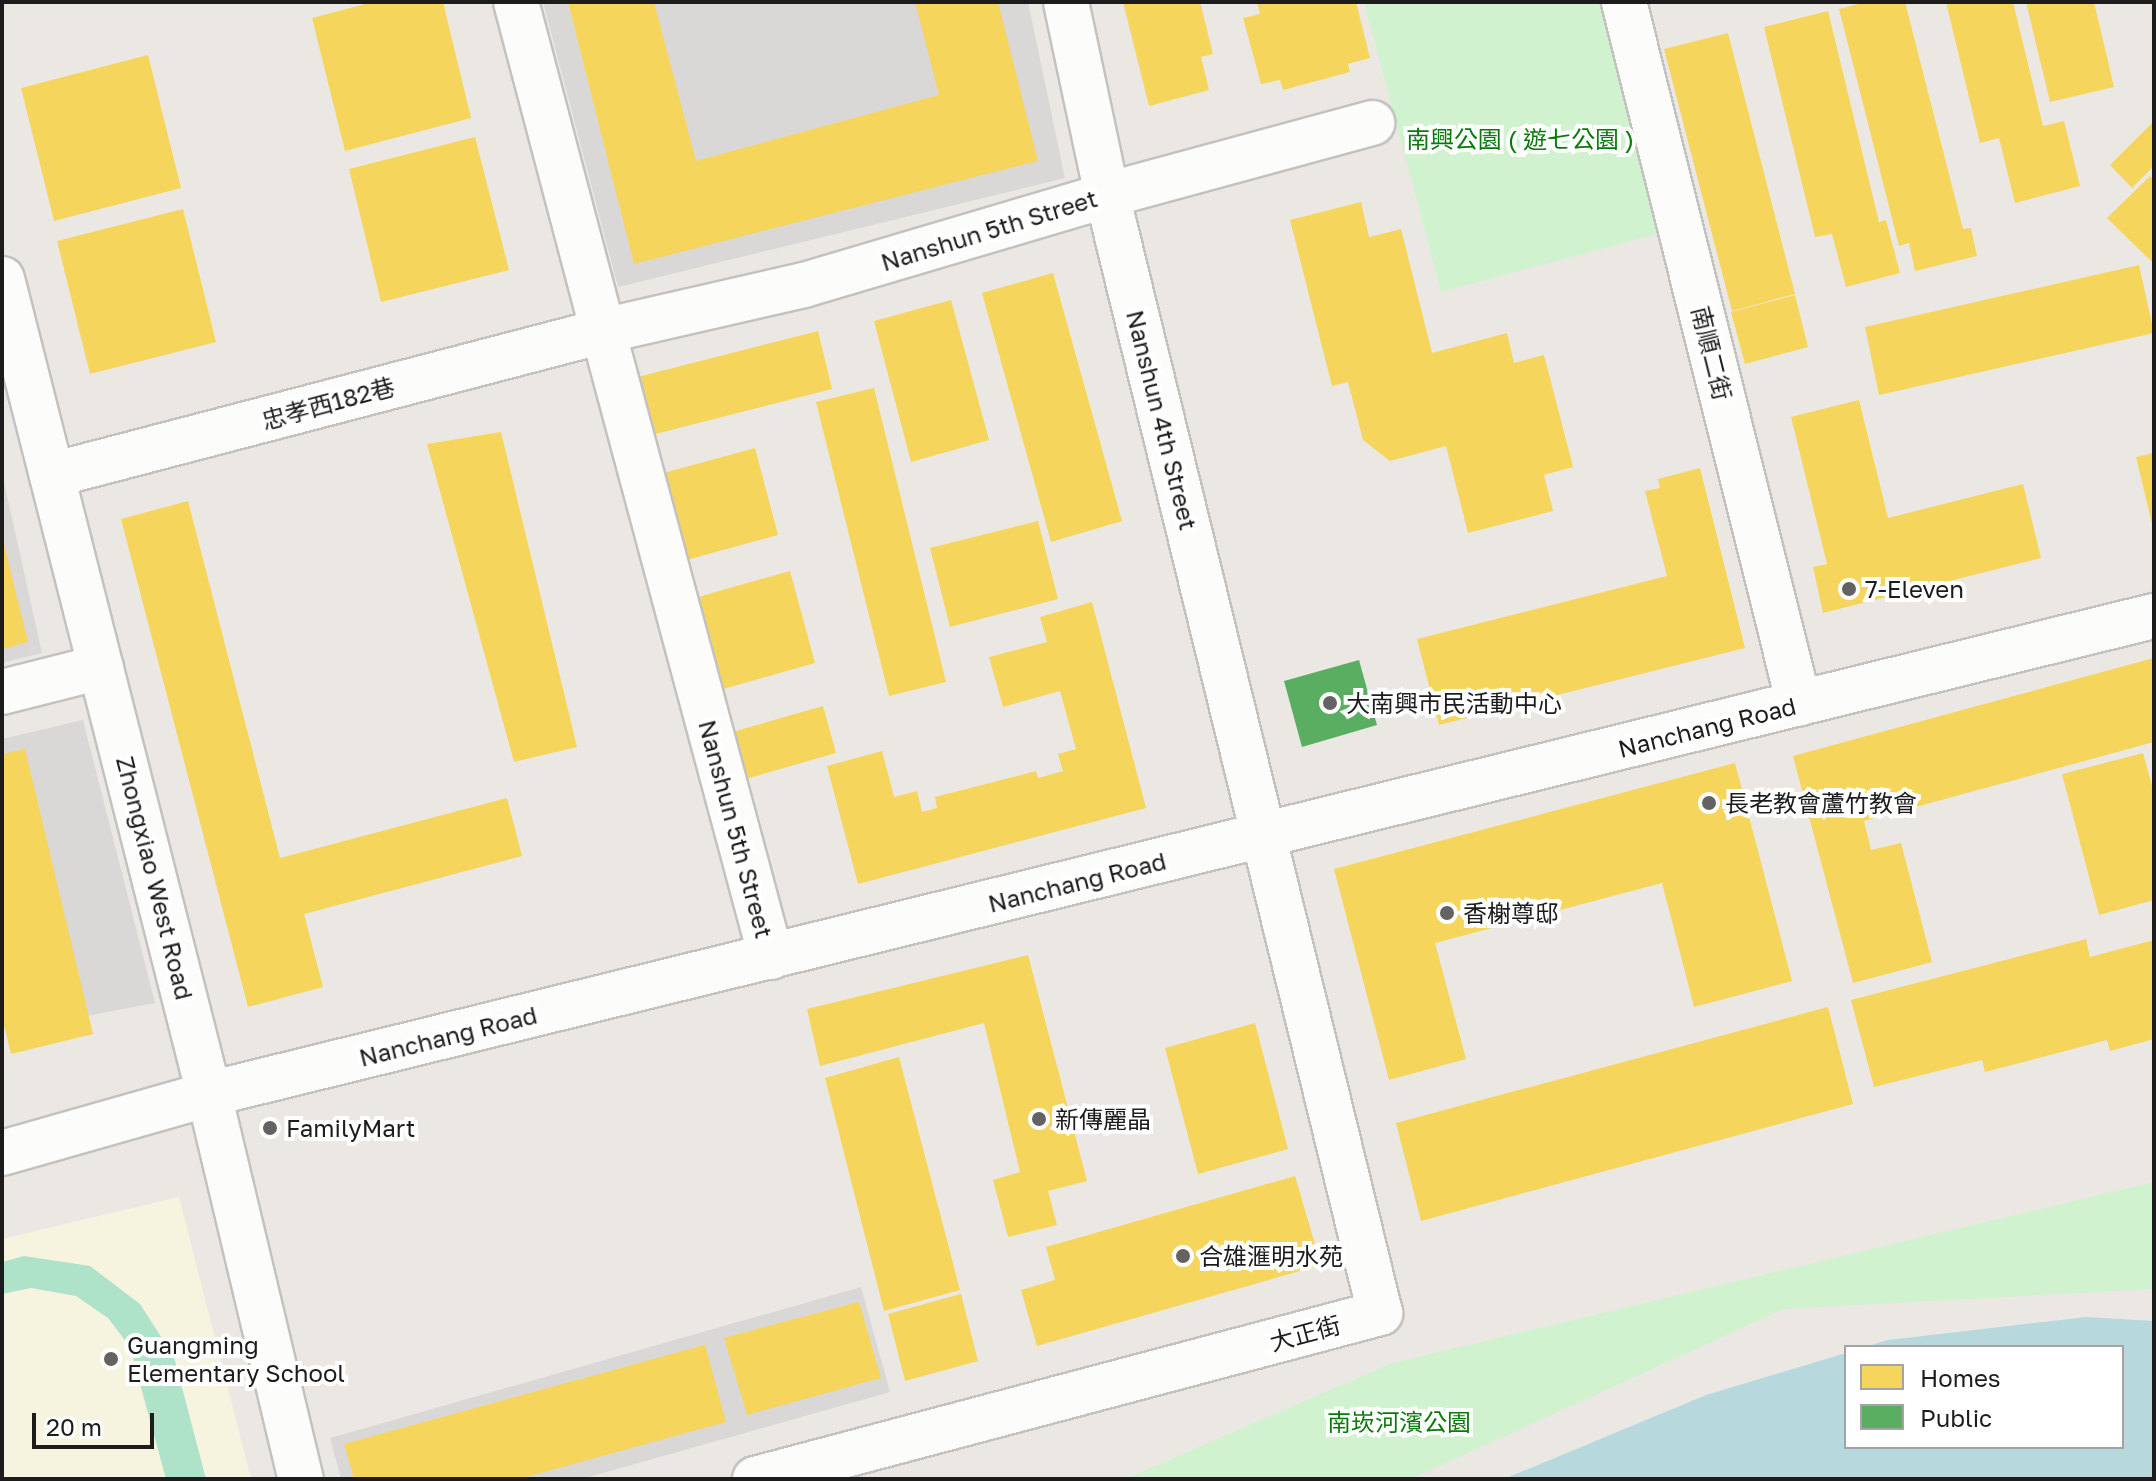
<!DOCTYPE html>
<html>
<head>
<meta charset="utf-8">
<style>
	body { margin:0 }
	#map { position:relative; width:2156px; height:1481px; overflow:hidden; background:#ebe8e4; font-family:"Golos Text","Noto Sans TC",sans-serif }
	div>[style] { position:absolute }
	.residential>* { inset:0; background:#dad8d6 }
	.education>* { inset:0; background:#f6f4de }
	.park>* { inset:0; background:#d1f2cf }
	.pitch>* { inset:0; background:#aee2c9 }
	.water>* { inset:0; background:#b7d9de }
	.homes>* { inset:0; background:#f6d55c }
	.public>* { inset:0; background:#5aae61 }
	.roads { filter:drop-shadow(2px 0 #c3c2c0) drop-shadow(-2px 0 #c3c2c0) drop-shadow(0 2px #c3c2c0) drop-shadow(0 -2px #c3c2c0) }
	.minor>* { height:44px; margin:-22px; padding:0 22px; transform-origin:22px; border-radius:22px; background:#fcfcfb }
	.dots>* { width:22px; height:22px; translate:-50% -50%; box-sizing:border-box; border:4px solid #fff; border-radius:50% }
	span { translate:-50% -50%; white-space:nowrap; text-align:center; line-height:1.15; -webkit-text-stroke:8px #fff; paint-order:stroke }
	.park-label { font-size:24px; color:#0a7a0d }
	.street-label { font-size:24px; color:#1c1c1c }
	.poi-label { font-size:24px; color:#1c1c1c }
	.left { translate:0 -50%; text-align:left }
	.frame { position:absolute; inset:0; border:4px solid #1c1c1c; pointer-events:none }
	.legend { position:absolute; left:1844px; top:1345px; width:280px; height:104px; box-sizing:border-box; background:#fff; border:2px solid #a4a4a4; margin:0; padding:10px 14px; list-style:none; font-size:24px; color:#1c1c1c }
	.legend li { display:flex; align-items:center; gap:16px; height:40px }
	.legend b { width:40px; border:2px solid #a4a4a4 }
	.scale { position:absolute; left:32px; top:1413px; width:122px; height:36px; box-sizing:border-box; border:4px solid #1c1c1c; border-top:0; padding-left:10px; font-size:24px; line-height:28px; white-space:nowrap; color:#1c1c1c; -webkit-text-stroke:6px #fff; paint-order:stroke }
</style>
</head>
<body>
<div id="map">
	<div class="residential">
		<div style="clip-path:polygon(543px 2px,1028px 2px,1065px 178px,618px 287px)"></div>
		<div style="clip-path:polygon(2px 473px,42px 653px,2px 663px)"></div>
		<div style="clip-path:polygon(83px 720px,155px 1003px,6px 1031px,2px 1015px,2px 739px)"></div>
		<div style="clip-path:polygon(861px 1287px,890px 1392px,582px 1479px,341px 1479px,330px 1438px)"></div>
	</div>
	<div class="education">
		<div style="clip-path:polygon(179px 1197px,251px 1479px,2px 1479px,2px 1239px)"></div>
	</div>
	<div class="park">
		<div style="clip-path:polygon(1364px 2px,1603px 2px,1665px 232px,1441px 292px)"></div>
		<div style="clip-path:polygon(2154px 1182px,2154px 1289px,1784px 1309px,1411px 1479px,1125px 1479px,1392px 1363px)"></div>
	</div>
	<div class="pitch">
		<div style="clip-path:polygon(24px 1256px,90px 1266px,140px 1304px,174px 1357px,206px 1479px,166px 1479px,130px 1347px,108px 1318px,76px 1296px,31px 1288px,2px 1294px,2px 1262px)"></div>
	</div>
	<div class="water">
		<div style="clip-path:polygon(2086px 1317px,2154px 1321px,2154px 1479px,1504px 1479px,1706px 1395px,1846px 1353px,1846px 1447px,2122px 1447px,2122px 1347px,1865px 1347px,1888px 1340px)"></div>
	</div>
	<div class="homes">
		<div style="clip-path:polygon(373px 2px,443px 2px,471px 118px,345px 151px,312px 18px)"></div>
		<div style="clip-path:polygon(568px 2px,654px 2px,696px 161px,939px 95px,915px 2px,998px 2px,1038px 161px,634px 264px)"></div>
		<div style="clip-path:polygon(1123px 2px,1200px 2px,1213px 54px,1201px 57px,1209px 90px,1149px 106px)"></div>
		<div style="clip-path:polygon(1257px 2px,1356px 2px,1370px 58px,1348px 64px,1350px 72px,1283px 90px,1280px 80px,1261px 84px,1243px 18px,1260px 14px)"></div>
		<div style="clip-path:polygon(1866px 2px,1905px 2px,1963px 229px,1971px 228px,1977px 256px,1915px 271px,1909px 243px,1899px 246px,1839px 9px)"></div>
		<div style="clip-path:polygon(1946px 2px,2013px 2px,2043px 126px,2064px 121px,2080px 186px,2015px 203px,1999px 138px,1980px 143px)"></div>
		<div style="clip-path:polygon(2026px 2px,2094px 2px,2114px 87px,2050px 102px)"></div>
		<div style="clip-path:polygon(1828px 11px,1879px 222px,1886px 220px,1900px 273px,1846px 287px,1832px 234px,1815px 237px,1764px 27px)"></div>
		<div style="clip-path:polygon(1728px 33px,1795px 294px,1732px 311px,1664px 49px)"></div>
		<div style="clip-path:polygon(148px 55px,181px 188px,54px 221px,21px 88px)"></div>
		<div style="clip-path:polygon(2152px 123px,2154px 166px,2132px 188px,2110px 165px)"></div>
		<div style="clip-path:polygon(475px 137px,509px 270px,381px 302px,349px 169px)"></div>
		<div style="clip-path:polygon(2150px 176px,2154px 180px,2154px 264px,2107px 218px)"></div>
		<div style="clip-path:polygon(1361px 202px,1369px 237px,1401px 229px,1432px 353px,1507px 333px,1514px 363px,1544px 355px,1573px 467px,1544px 475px,1553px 511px,1468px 533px,1446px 446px,1390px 461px,1363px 440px,1348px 382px,1332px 386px,1290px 220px)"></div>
		<div style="clip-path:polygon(183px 209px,216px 342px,90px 374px,57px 241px)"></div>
		<div style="clip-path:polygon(2139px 265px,2154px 333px,1879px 395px,1865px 327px)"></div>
		<div style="clip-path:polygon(1053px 273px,1122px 521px,1051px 542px,982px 293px)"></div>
		<div style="clip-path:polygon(1795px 295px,1808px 347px,1745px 364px,1731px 312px)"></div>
		<div style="clip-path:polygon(951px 300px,989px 440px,911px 462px,874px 321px)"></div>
		<div style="clip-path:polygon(818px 331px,832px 389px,640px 438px,626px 380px)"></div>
		<div style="clip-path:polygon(874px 388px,946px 682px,889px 696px,816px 402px)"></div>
		<div style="clip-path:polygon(1859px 400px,1888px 518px,2023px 484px,2041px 558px,1823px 613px,1813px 567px,1827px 564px,1791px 417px)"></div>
		<div style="clip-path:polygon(501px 432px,577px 747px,514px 762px,427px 444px)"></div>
		<div style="clip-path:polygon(755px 448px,778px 535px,672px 564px,649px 477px)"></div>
		<div style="clip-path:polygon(2154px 453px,2154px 528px,2153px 528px,2136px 457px)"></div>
		<div style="clip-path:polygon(1700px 468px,1745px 648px,1439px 725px,1417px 639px,1667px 576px,1645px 491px,1660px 488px,1658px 479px)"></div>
		<div style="clip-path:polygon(188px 501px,280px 858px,507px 798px,522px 856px,304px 914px,323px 987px,248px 1007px,121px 519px)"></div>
		<div style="clip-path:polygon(1038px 521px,1058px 599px,950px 627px,930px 548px)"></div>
		<div style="clip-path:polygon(2px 536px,28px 642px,2px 649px)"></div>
		<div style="clip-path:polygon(790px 571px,815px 663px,709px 693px,684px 601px)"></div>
		<div style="clip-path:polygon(1092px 602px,1146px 808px,858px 884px,827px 766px,882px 751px,894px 797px,917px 791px,922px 812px,937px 808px,935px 797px,1036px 771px,1038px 778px,1063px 771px,1058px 754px,1076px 749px,1060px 691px,1003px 707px,989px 657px,1047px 642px,1040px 617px)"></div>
		<div style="clip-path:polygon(2154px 658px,2154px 742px,1864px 821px,1871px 850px,1901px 843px,1932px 962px,1853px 983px,1793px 756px)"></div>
		<div style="clip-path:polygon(823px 706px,836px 753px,732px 783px,719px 736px)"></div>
		<div style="clip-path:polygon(25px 749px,93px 1034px,11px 1054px,2px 1017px,2px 754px)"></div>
		<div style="clip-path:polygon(2143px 753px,2154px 793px,2154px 900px,2099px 915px,2062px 774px)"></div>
		<div style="clip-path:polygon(1735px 763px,1792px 981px,1694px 1007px,1662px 883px,1435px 943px,1466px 1059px,1389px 1080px,1334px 869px)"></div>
		<div style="clip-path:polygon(2086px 939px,2090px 957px,2154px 940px,2154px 1039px,2110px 1051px,2107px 1040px,1985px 1072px,1982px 1060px,1874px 1087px,1851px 1000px)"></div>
		<div style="clip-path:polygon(1028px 955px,1087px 1181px,1048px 1191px,1057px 1225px,1008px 1237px,993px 1180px,1020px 1172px,984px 1023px,820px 1066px,807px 1009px)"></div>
		<div style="clip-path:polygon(1828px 1007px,1853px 1104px,1421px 1221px,1396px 1123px)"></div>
		<div style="clip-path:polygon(1255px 1023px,1288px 1149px,1198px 1174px,1165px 1048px)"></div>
		<div style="clip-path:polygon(899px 1057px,960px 1290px,884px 1311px,825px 1078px)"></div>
		<div style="clip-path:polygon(1295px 1176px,1321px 1265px,1037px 1346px,1021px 1290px,1055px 1280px,1046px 1247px)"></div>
		<div style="clip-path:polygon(961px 1294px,978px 1361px,905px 1381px,888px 1314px)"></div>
		<div style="clip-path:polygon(859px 1302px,881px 1378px,747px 1415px,724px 1338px)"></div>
		<div style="clip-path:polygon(705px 1345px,726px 1422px,519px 1479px,354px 1479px,344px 1444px)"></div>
	</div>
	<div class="public">
		<div style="clip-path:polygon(1359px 660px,1377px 725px,1302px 747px,1284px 681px)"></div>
	</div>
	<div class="roads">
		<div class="minor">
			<div style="left:1624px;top:2px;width:723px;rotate:76deg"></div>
			<div style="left:2px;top:279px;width:841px;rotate:75.75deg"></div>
			<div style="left:209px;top:1094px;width:396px;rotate:76.6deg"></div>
			<div style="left:52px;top:475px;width:570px;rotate:-14.65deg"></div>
			<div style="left:603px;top:331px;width:340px;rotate:-104.8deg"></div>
			<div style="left:2px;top:692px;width:102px;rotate:-14.2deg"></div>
			<div style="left:771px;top:957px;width:648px;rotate:-105.02deg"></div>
			<div style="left:603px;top:331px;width:206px;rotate:-12.9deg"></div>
			<div style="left:804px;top:285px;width:316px;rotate:-16.5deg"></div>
			<div style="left:1107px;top:195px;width:275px;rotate:-15.2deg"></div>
			<div style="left:2px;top:1153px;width:215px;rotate:-15.9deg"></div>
			<div style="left:209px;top:1094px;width:2003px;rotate:-13.81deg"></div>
			<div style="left:755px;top:1479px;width:647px;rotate:-14.87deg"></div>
			<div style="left:1380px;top:1313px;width:1151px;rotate:-103.72deg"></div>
			<div style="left:1107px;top:195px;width:197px;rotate:-102deg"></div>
		</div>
	</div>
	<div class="dots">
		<div style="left:1849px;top:589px;background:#646362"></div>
		<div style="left:1330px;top:703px;background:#646362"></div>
		<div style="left:1709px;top:803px;background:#646362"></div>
		<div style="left:1447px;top:913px;background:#646362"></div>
		<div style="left:1039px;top:1119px;background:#646362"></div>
		<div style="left:270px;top:1128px;background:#646362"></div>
		<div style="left:1183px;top:1256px;background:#646362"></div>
		<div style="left:111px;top:1359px;background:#646362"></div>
	</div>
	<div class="park-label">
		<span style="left:1520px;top:139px">南興公園 ( 遊七公園 )</span>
		<span style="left:1399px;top:1422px">南崁河濱公園</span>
	</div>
	<div class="street-label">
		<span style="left:989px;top:230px;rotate:-17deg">Nanshun 5th Street</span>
		<span style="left:1712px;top:353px;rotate:76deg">南順二街</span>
		<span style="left:328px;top:403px;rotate:-15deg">忠孝西182巷</span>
		<span style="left:1162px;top:420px;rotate:76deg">Nanshun 4th Street</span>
		<span style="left:1707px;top:727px;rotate:-14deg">Nanchang Road</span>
		<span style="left:736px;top:829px;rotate:75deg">Nanshun 5th Street</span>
		<span style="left:155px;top:878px;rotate:76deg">Zhongxiao West Road</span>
		<span style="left:1077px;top:882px;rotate:-14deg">Nanchang Road</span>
		<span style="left:448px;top:1036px;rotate:-14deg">Nanchang Road</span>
		<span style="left:1305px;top:1333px;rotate:-15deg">大正街</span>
	</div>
	<div class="poi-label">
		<span class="left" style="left:1865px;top:589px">7-Eleven</span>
		<span class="left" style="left:1346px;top:703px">大南興市民活動中心</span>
		<span class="left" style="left:1725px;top:803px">長老教會蘆竹教會</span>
		<span class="left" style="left:1463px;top:913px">香榭尊邸</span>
		<span class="left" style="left:1055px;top:1119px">新傳麗晶</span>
		<span class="left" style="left:286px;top:1128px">FamilyMart</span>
		<span class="left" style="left:1199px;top:1256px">合雄滙明水苑</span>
		<span class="left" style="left:127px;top:1359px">Guangming<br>Elementary School</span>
	</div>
	<div class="frame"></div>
	<ul class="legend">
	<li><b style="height:22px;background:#f6d55c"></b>Homes</li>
	<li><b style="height:22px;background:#5aae61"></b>Public</li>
	</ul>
	<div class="scale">20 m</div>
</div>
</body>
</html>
